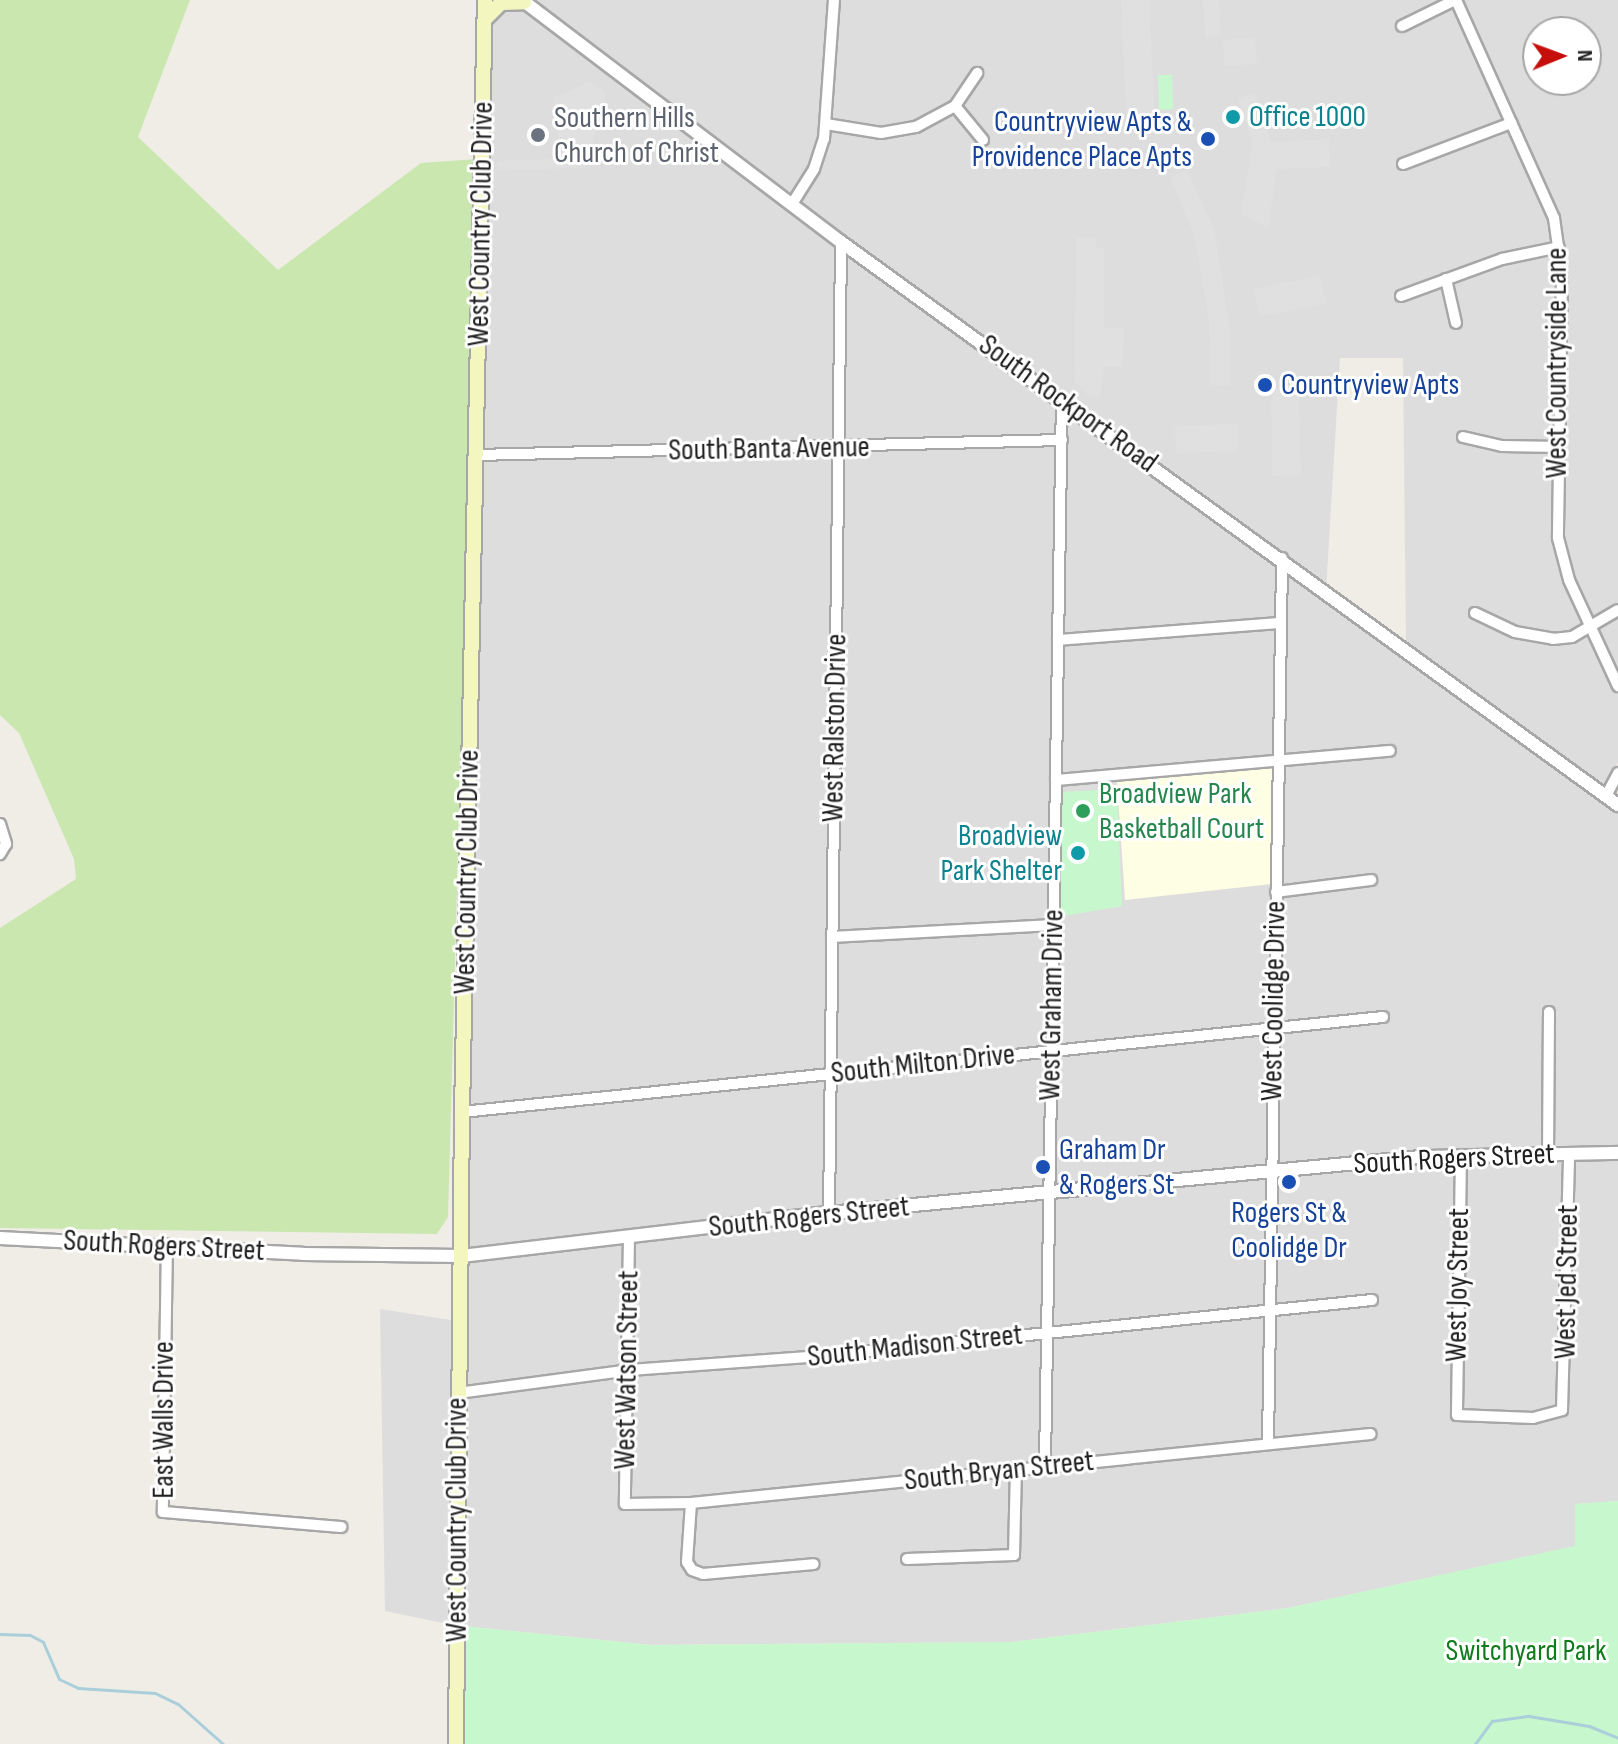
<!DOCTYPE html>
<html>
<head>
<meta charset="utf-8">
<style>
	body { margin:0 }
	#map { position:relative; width:1618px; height:1744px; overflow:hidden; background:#f0ede7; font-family:"Sofia Sans Condensed",sans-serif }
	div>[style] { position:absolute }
	.residential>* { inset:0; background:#dedddd }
	.education>* { inset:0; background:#fdfee3 }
	.grass>* { inset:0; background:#cae7b0 }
	.park>* { inset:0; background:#c7f7cc }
	.pitch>* { inset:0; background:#8adbbd }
	.round { border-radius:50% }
	.parking>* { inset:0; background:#e0e0e0 }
	.stream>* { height:3px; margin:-1.5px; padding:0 1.5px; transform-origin:1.5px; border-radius:1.5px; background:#aacfdb }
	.roads { filter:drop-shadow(2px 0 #a7a7a7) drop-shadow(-2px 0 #a7a7a7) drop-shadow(0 2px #a7a7a7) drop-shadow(0 -2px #a7a7a7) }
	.minor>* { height:10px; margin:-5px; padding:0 5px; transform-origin:5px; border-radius:5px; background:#fff }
	.tertiary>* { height:12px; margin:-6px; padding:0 6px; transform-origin:6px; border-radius:6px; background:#fff }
	.secondary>* { height:14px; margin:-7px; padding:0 7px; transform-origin:7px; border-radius:7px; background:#f3f7bf }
	.dots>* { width:22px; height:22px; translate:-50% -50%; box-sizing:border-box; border:4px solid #fff; border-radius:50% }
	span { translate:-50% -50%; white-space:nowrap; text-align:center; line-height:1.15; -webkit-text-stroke:6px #fff; paint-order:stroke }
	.culture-label { font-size:30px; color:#0d838f }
	.left { translate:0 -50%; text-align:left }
	.right { translate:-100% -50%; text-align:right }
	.worship-label { font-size:30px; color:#5b616d }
	.transit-label { font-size:30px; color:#164399 }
	.street-label { font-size:30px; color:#202020 }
	.leisure-label { font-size:30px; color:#27864d }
	.park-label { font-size:30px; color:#127b1d }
	.north { position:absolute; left:1522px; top:16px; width:80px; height:80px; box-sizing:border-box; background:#fff; border:2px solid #a6a6a6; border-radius:50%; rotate:89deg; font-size:22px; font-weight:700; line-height:32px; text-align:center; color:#202020 }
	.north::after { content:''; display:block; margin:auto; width:28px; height:36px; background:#c60f0b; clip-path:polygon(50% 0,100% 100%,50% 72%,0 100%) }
</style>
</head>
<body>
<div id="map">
	<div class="residential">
		<div style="clip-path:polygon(evenodd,482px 0,1618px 0,1618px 762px,1600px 793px,1618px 807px,1618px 1501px,1576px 1504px,1576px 1546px,1288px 1608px,1011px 1642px,652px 1645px,453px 1625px,385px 1611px,380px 1309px,451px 1320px,482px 0,1538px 32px,1586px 32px,1586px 80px,1538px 80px,1538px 32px,482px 0,1340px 358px,1403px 358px,1406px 649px,1326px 591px,1340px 358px)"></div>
	</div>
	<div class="education">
		<div style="clip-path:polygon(1273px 765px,1272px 884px,1125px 900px,1117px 781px)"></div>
	</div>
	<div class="grass">
		<div style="clip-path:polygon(0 0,190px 0,138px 137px,278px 270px,421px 163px,477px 159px,448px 1217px,437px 1234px,0 1228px,0 928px,76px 879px,74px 859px,19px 733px,0 715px)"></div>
	</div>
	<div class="park">
		<div style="clip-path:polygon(1158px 75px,1172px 75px,1173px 109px,1159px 110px)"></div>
		<div style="clip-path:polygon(1117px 789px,1122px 906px,1058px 917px,1062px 792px)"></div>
		<div style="clip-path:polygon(1618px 1501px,1618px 1744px,457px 1744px,453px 1625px,652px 1645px,1011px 1642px,1288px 1608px,1575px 1546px,1575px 1504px)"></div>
	</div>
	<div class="pitch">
		<div class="round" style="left:1073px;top:801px;width:20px;height:20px"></div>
	</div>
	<div class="parking">
		<div style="clip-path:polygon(1121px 0,1149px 0,1155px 118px,1126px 120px)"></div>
		<div style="clip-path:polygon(1203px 0,1219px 0,1221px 36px,1205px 37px)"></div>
		<div style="clip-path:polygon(1255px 38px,1257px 64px,1224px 66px,1223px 40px)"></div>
		<div style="clip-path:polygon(590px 81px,606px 93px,585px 168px,498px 170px,497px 161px,552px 159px,560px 150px,554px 98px)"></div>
		<div style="clip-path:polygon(1255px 93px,1271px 142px,1329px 139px,1330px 167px,1277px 169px,1268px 227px,1241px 215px,1253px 144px,1238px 99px)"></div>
		<div style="clip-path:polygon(1187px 170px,1214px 229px,1229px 323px,1230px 385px,1211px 385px,1209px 322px,1194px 234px,1170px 177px)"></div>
		<div style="clip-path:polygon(1076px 238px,1096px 238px,1096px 248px,1104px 248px,1104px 328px,1124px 328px,1123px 367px,1104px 367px,1099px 397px,1088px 395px,1075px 382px)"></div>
		<div style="clip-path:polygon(1320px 276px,1326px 304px,1260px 316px,1253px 289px)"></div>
		<div style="clip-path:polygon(1271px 388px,1299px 388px,1301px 475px,1272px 476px)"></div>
		<div style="clip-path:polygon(1237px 424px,1238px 451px,1176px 453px,1175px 426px)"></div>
	</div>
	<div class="stream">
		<div style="left:0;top:1634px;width:30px;rotate:2deg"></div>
		<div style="left:30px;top:1635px;width:15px;rotate:28deg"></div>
		<div style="left:43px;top:1642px;width:40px;rotate:66.6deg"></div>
		<div style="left:59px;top:1679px;width:21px;rotate:25deg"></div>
		<div style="left:78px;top:1688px;width:77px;rotate:3.7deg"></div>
		<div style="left:155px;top:1693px;width:25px;rotate:26deg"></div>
		<div style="left:178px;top:1704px;width:60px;rotate:41.6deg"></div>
		<div style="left:1475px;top:1744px;width:29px;rotate:-54deg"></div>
		<div style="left:1492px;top:1721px;width:37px;rotate:-8deg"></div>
		<div style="left:1529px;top:1716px;width:61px;rotate:9.5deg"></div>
		<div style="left:1589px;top:1726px;width:31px;rotate:22deg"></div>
	</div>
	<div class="roads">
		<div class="minor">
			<div style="left:1456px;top:0;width:239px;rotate:65.8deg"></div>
			<div style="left:1554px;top:218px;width:59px;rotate:82.1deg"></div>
			<div style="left:1562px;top:276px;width:262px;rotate:90.9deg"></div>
			<div style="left:1558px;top:538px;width:43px;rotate:75.3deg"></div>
			<div style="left:1569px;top:580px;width:117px;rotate:65.2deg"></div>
			<div style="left:1402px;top:26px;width:59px;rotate:-26.1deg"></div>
			<div style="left:955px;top:106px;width:44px;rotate:50.5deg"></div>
			<div style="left:826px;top:124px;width:56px;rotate:9.3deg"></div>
			<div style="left:881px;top:133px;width:36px;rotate:-10deg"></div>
			<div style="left:916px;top:127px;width:44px;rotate:-28.3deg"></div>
			<div style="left:955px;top:106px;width:40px;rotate:-56deg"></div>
			<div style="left:1403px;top:164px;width:116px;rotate:-20.8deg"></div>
			<div style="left:792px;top:204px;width:41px;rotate:-57.8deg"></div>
			<div style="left:814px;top:169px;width:32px;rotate:-72deg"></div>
			<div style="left:824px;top:139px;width:139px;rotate:-85.9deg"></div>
			<div style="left:1446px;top:279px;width:45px;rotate:77.2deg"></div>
			<div style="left:1401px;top:296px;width:108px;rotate:-20.1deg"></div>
			<div style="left:1502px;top:259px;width:58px;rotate:-11.9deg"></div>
			<div style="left:1463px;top:437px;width:40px;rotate:13deg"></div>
			<div style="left:1502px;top:446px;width:57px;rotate:1deg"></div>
			<div style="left:477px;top:455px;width:585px;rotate:-1.47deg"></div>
			<div style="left:1475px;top:613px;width:44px;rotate:25.4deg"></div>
			<div style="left:1515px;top:632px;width:39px;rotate:10deg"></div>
			<div style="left:1553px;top:639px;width:19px;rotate:-6deg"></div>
			<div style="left:1572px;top:637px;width:53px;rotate:-30.4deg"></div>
			<div style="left:1058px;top:640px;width:223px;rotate:-4.4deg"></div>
			<div style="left:1056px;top:780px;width:335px;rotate:-5deg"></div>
			<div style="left:1606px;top:796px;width:26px;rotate:-62deg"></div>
			<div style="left:0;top:824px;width:21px;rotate:73deg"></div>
			<div style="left:6px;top:844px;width:12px;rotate:121deg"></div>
			<div style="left:1276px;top:892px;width:96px;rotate:-7.2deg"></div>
			<div style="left:832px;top:937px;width:221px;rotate:-3.1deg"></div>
			<div style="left:462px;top:1112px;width:926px;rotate:-5.89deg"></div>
			<div style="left:1548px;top:1155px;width:143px;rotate:-89.6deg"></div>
			<div style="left:1461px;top:1156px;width:259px;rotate:90.9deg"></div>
			<div style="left:1457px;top:1415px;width:76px;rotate:2.3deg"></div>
			<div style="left:1533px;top:1418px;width:30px;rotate:-15deg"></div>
			<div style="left:1562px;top:1410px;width:256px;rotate:-88.4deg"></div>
			<div style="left:829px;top:1213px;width:971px;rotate:-89.29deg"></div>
			<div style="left:629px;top:1237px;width:267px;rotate:90.9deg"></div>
			<div style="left:625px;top:1504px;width:66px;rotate:-0.9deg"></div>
			<div style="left:691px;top:1503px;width:683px;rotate:-5.79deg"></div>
			<div style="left:167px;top:1244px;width:268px;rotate:90.9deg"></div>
			<div style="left:163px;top:1512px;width:179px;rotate:4.8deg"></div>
			<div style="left:458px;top:1393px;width:174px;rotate:-7.6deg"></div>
			<div style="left:630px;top:1370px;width:192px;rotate:-4.2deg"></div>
			<div style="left:821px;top:1356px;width:554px;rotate:-5.8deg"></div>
			<div style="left:1268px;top:1444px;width:886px;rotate:-89.09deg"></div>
			<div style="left:1045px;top:1465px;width:1065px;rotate:-89.09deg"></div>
			<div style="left:691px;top:1503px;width:59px;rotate:93.9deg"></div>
			<div style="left:687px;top:1562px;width:9px;rotate:58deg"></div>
			<div style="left:692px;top:1570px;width:12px;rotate:20deg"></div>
			<div style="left:703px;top:1574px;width:111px;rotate:-5.1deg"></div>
			<div style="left:907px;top:1559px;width:107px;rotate:-2.1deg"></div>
			<div style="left:1014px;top:1555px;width:86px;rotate:-88.7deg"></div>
		</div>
		<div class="tertiary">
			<div style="left:522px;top:0;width:400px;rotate:37.2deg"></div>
			<div style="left:841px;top:242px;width:960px;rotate:35.93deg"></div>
			<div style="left:0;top:1238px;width:303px;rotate:3deg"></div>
			<div style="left:303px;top:1254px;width:158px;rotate:0.7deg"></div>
			<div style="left:461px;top:1256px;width:371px;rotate:-6.7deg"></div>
			<div style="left:829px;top:1213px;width:594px;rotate:-5.41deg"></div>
			<div style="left:1420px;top:1157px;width:198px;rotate:-1.2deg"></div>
		</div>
		<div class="secondary">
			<div style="left:485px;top:19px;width:23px;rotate:-45deg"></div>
			<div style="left:501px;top:3px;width:23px;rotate:-2deg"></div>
			<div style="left:456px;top:1744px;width:632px;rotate:-89.46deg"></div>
			<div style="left:462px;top:1112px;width:1112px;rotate:-88.82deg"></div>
		</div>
	</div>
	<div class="dots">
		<div style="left:1233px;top:117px;background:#0f9aa8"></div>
		<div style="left:538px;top:135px;background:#6b7280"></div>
		<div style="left:1208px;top:139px;background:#1a4fb4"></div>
		<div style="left:1265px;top:385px;background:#1a4fb4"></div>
		<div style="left:1083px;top:811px;background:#2e9e5b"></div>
		<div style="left:1078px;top:853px;background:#0f9aa8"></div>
		<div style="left:1043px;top:1167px;background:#1a4fb4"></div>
		<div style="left:1289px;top:1182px;background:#1a4fb4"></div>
	</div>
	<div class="culture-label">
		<span class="left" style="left:1249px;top:117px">Office 1000</span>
		<span class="right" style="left:1062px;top:853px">Broadview<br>Park Shelter</span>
	</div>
	<div class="worship-label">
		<span class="left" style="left:554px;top:135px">Southern Hills<br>Church of Christ</span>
	</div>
	<div class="transit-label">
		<span class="right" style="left:1192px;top:139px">Countryview Apts &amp;<br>Providence Place Apts</span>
		<span class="left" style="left:1281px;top:385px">Countryview Apts</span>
		<span class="left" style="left:1059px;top:1167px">Graham Dr<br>&amp; Rogers St</span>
		<span style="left:1289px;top:1230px">Rogers St &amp;<br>Coolidge Dr</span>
	</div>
	<div class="street-label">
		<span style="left:481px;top:224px;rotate:-89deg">West Country Club Drive</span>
		<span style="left:1557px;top:363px;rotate:-90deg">West Countryside Lane</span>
		<span style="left:1068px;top:404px;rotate:36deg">South Rockport Road</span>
		<span style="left:769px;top:449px;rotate:-1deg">South Banta Avenue</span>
		<span style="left:835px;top:728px;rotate:-89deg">West Ralston Drive</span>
		<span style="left:467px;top:872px;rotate:-89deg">West Country Club Drive</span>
		<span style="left:1274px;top:1001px;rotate:-89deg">West Coolidge Drive</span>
		<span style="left:1052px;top:1005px;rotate:-89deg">West Graham Drive</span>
		<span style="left:923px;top:1064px;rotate:-6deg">South Milton Drive</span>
		<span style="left:1454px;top:1159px;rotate:-3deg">South Rogers Street</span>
		<span style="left:809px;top:1217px;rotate:-6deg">South Rogers Street</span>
		<span style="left:164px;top:1246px;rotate:3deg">South Rogers Street</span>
		<span style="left:1567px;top:1282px;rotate:-89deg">West Jed Street</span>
		<span style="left:1458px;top:1285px;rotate:-89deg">West Joy Street</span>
		<span style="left:915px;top:1346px;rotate:-6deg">South Madison Street</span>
		<span style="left:627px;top:1370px;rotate:-89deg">West Watson Street</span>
		<span style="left:164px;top:1420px;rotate:-90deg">East Walls Drive</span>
		<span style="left:999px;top:1471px;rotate:-6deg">South Bryan Street</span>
		<span style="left:457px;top:1520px;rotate:-90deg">West Country Club Drive</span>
	</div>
	<div class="leisure-label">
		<span class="left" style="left:1099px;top:811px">Broadview Park<br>Basketball Court</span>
	</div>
	<div class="park-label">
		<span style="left:1526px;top:1651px">Switchyard Park</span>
	</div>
	<div class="north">N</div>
</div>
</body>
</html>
